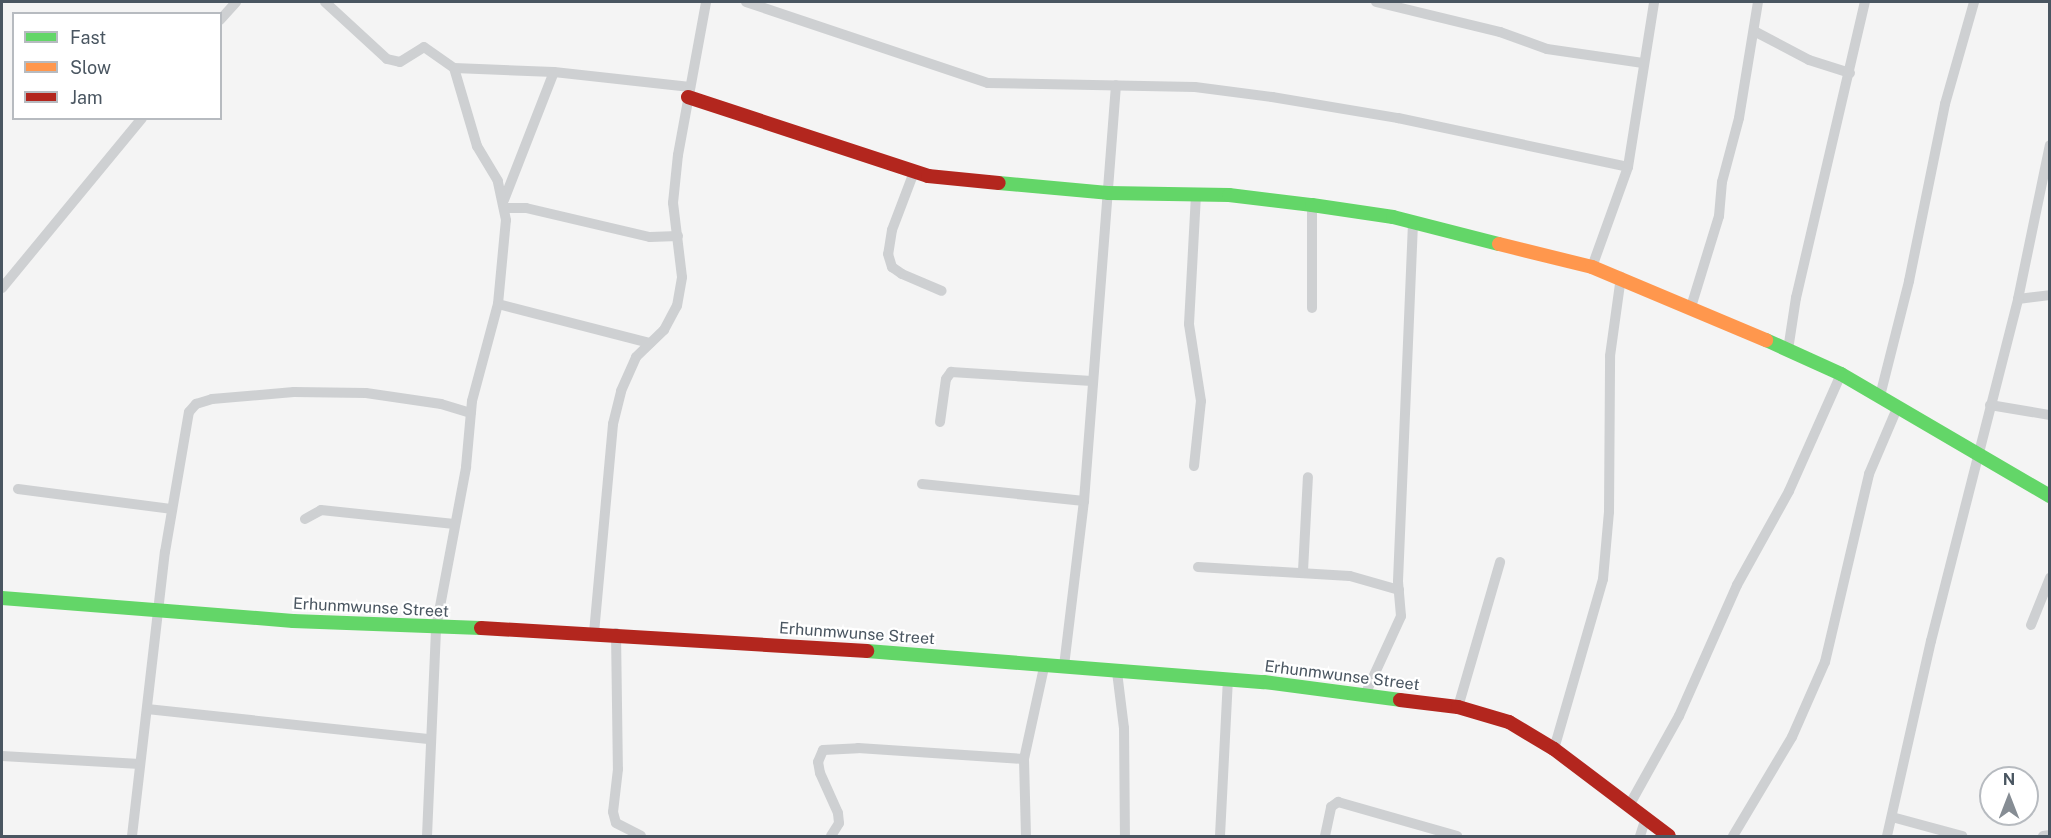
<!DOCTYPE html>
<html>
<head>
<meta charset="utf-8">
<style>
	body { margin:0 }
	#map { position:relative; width:2051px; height:838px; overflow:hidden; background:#f4f4f4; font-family:"Public Sans",sans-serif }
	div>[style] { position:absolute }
	.street>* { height:10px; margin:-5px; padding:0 5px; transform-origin:5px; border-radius:5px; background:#ced0d2 }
	.fast>* { height:14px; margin:-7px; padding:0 7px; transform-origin:7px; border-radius:7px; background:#63d668 }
	.slow>* { height:14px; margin:-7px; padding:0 7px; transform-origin:7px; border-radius:7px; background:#ff974d }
	.jam>* { height:14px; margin:-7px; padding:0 7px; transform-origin:7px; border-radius:7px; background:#b3261e }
	span { translate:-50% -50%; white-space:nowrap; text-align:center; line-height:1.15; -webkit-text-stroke:4.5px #fff; paint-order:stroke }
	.street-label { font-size:16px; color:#4a5661 }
	.frame { position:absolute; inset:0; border:3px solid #4a5661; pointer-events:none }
	.legend { position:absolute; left:12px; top:12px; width:210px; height:108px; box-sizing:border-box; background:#fff; border:2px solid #b7bbc0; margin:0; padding:8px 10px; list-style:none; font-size:18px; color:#4a5661 }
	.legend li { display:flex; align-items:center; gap:12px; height:30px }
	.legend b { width:30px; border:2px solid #b7bbc0 }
	.north { position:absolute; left:1979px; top:766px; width:60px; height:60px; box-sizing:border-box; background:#fff; border:2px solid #b7bbc0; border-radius:50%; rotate:0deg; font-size:16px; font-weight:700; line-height:24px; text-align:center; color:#4a5661 }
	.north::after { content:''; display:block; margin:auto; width:21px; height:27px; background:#868d94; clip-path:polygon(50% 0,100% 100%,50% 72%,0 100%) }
</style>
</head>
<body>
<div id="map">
	<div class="street">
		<div style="left:325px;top:2px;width:84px;rotate:42.6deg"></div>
		<div style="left:387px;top:59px;width:13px;rotate:13deg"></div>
		<div style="left:400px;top:62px;width:28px;rotate:-32deg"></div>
		<div style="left:424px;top:47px;width:37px;rotate:35deg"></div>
		<div style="left:454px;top:68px;width:100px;rotate:2.3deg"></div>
		<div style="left:554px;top:72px;width:137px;rotate:6.3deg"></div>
		<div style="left:746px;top:2px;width:255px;rotate:18.5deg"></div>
		<div style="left:988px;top:83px;width:207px;rotate:1.1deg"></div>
		<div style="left:1195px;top:87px;width:78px;rotate:7.4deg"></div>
		<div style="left:1272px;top:97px;width:128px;rotate:9.5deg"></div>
		<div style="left:1398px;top:118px;width:235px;rotate:12deg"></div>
		<div style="left:1376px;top:2px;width:128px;rotate:13.6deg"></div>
		<div style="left:1500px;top:32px;width:50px;rotate:19.9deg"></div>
		<div style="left:1547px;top:49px;width:97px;rotate:8.3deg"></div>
		<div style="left:220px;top:20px;width:24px;rotate:-48deg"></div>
		<div style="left:1754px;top:31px;width:62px;rotate:27.8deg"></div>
		<div style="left:1809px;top:60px;width:43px;rotate:17.6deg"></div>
		<div style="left:914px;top:172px;width:62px;rotate:110.8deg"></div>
		<div style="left:892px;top:230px;width:24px;rotate:99deg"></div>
		<div style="left:888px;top:254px;width:14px;rotate:73deg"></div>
		<div style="left:892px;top:267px;width:12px;rotate:35deg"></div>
		<div style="left:902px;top:274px;width:43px;rotate:23deg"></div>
		<div style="left:504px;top:200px;width:137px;rotate:-68.7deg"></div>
		<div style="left:1312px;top:205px;width:103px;rotate:90deg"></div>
		<div style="left:505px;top:208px;width:21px"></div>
		<div style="left:526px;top:208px;width:127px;rotate:13.2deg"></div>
		<div style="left:650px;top:237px;width:28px;rotate:-2deg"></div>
		<div style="left:1592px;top:267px;width:106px;rotate:-70.2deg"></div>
		<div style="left:1628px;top:167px;width:167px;rotate:-81deg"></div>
		<div style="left:2px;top:288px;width:220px;rotate:-50.5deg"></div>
		<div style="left:2018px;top:299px;width:32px;rotate:-7deg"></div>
		<div style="left:498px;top:304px;width:157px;rotate:14.4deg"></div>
		<div style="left:1691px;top:307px;width:95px;rotate:-72.9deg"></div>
		<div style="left:1719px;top:216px;width:34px;rotate:-85deg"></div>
		<div style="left:1722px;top:182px;width:66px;rotate:-75.1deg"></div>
		<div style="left:1739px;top:118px;width:118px;rotate:-80.7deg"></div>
		<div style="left:1788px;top:350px;width:53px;rotate:-81.3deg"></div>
		<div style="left:1796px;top:298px;width:304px;rotate:-76.9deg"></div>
		<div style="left:1880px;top:396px;width:119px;rotate:-75.8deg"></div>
		<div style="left:1909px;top:281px;width:181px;rotate:-78.5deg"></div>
		<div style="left:1945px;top:104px;width:106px;rotate:-74.1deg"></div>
		<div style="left:1990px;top:405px;width:61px;rotate:9.5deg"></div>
		<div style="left:940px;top:422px;width:43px;rotate:-82.1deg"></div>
		<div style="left:946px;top:379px;width:9px;rotate:-54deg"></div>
		<div style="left:951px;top:372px;width:141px;rotate:3.7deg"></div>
		<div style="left:1194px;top:466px;width:65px;rotate:-83.9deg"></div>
		<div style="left:1201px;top:401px;width:78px;rotate:-98.9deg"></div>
		<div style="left:1189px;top:324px;width:130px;rotate:-86.9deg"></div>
		<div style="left:922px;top:484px;width:163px;rotate:6deg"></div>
		<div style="left:18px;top:489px;width:154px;rotate:7.4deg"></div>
		<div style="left:305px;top:519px;width:18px;rotate:-29deg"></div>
		<div style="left:321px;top:510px;width:134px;rotate:6deg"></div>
		<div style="left:1198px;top:567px;width:152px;rotate:3.4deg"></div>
		<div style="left:1350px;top:576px;width:51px;rotate:15.9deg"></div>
		<div style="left:1303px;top:571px;width:94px;rotate:-87deg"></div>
		<div style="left:2031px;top:625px;width:51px;rotate:-68deg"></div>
		<div style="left:594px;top:633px;width:210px;rotate:-84.8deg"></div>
		<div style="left:613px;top:424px;width:34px;rotate:-76deg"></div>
		<div style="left:621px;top:391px;width:37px;rotate:-66deg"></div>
		<div style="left:636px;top:357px;width:39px;rotate:-44deg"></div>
		<div style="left:664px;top:330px;width:27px;rotate:-62deg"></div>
		<div style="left:677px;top:306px;width:29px;rotate:-80deg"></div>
		<div style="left:682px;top:277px;width:75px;rotate:-96.9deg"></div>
		<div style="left:673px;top:203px;width:48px;rotate:-84.1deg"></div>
		<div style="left:678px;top:155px;width:156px;rotate:-79.6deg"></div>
		<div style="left:616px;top:633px;width:136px;rotate:89.2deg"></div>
		<div style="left:618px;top:769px;width:43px;rotate:96.6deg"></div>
		<div style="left:613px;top:812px;width:11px;rotate:75deg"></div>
		<div style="left:616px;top:823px;width:28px;rotate:27deg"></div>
		<div style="left:1064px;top:666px;width:166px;rotate:-83.1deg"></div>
		<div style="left:1084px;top:501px;width:417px;rotate:-85.6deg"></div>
		<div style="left:1117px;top:672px;width:56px;rotate:82.9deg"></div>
		<div style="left:1124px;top:728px;width:108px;rotate:89.5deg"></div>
		<div style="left:1364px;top:697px;width:89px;rotate:-65.4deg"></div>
		<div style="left:1401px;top:616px;width:35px;rotate:-95deg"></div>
		<div style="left:1398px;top:581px;width:359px;rotate:-87.6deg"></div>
		<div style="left:1458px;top:707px;width:151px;rotate:-73.8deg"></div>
		<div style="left:147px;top:709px;width:285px;rotate:6.1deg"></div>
		<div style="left:1554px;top:749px;width:177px;rotate:-73.9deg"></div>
		<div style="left:1603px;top:579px;width:67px;rotate:-84.9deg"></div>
		<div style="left:1609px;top:512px;width:156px;rotate:-89.6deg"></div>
		<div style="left:1610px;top:356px;width:80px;rotate:-82.1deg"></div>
		<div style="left:2px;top:756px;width:138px;rotate:3.3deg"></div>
		<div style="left:1630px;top:804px;width:101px;rotate:-60.9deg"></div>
		<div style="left:1679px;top:716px;width:143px;rotate:-66.1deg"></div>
		<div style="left:1737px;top:585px;width:107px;rotate:-61deg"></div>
		<div style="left:1789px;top:491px;width:128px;rotate:-66deg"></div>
		<div style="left:1892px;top:817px;width:73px;rotate:15.2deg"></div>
		<div style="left:132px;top:836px;width:286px;rotate:-83.4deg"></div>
		<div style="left:165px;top:552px;width:142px;rotate:-80.3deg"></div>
		<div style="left:189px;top:412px;width:11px;rotate:-49deg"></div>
		<div style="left:196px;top:404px;width:17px;rotate:-17deg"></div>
		<div style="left:212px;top:399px;width:82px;rotate:-4.9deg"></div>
		<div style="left:294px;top:392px;width:72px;rotate:0.8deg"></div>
		<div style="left:366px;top:393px;width:76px;rotate:8.3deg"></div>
		<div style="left:441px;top:404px;width:31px;rotate:17deg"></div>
		<div style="left:427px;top:836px;width:208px;rotate:-87.5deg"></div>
		<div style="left:436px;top:628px;width:164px;rotate:-79.4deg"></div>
		<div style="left:466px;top:467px;width:66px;rotate:-84.8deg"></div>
		<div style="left:472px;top:401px;width:100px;rotate:-75deg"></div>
		<div style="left:498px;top:304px;width:84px;rotate:-84.6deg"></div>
		<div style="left:506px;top:220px;width:40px;rotate:-102deg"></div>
		<div style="left:498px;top:181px;width:41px;rotate:-121deg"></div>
		<div style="left:477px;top:146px;width:81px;rotate:-106.4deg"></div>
		<div style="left:831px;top:836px;width:15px;rotate:-58deg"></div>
		<div style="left:839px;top:823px;width:10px;rotate:-96deg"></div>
		<div style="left:838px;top:813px;width:44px;rotate:-114.2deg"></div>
		<div style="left:820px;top:773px;width:11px;rotate:-100deg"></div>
		<div style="left:818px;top:762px;width:13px;rotate:-67deg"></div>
		<div style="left:823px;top:750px;width:35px;rotate:-3deg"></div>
		<div style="left:858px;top:748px;width:166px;rotate:3.8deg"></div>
		<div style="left:1026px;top:836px;width:77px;rotate:-91.5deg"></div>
		<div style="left:1024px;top:759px;width:98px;rotate:-77.7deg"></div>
		<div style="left:1220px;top:836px;width:157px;rotate:-87.1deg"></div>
		<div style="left:1325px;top:836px;width:30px;rotate:-78deg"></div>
		<div style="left:1331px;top:807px;width:9px;rotate:-36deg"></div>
		<div style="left:1338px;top:802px;width:124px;rotate:15.9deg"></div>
		<div style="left:1640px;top:836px;width:19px;rotate:-72deg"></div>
		<div style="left:1733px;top:836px;width:115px;rotate:-59.2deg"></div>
		<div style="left:1792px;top:737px;width:82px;rotate:-66.3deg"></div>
		<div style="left:1825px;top:662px;width:193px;rotate:-76.8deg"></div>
		<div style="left:1869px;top:474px;width:74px;rotate:-66.9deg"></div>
		<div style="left:1887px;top:836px;width:200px;rotate:-77.3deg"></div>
		<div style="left:1931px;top:641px;width:353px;rotate:-75.7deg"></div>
		<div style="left:2018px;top:299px;width:157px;rotate:-78.3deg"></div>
		<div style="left:2043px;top:836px;width:7px;rotate:-8deg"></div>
	</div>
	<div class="fast">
		<div style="left:999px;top:183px;width:109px;rotate:5.2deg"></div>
		<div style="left:1108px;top:193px;width:121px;rotate:0.9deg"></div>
		<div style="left:1229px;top:195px;width:84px;rotate:6.9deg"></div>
		<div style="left:1312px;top:205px;width:82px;rotate:8.4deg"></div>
		<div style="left:1393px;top:217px;width:109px;rotate:14.3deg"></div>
		<div style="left:1766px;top:340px;width:82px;rotate:24.4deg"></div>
		<div style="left:1841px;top:374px;width:242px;rotate:30.3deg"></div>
		<div style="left:2px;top:598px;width:292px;rotate:4.5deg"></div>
		<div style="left:293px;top:621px;width:188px;rotate:2.1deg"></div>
		<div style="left:867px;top:651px;width:398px;rotate:4.5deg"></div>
		<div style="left:1264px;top:682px;width:137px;rotate:7.5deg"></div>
	</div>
	<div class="slow">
		<div style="left:1499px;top:244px;width:96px;rotate:13.9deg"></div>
		<div style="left:1592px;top:267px;width:189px;rotate:22.8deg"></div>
	</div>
	<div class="jam">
		<div style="left:688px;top:97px;width:253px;rotate:18.2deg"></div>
		<div style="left:928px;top:176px;width:71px;rotate:5.6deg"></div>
		<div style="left:481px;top:628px;width:387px;rotate:3.4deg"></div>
		<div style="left:1400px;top:700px;width:58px;rotate:6.9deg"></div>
		<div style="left:1458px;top:707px;width:53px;rotate:16.4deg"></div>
		<div style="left:1509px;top:722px;width:52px;rotate:31deg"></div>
		<div style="left:1554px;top:749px;width:144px;rotate:37.1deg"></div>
	</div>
	<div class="street-label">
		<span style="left:371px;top:608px;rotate:3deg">Erhunmwunse Street</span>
		<span style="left:857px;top:634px;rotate:4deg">Erhunmwunse Street</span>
		<span style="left:1342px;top:676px;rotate:7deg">Erhunmwunse Street</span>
	</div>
	<div class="frame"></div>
	<ul class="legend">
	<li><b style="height:8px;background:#63d668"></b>Fast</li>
	<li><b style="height:8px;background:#ff974d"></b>Slow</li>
	<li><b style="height:8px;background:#b3261e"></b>Jam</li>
	</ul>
	<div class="north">N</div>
</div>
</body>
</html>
